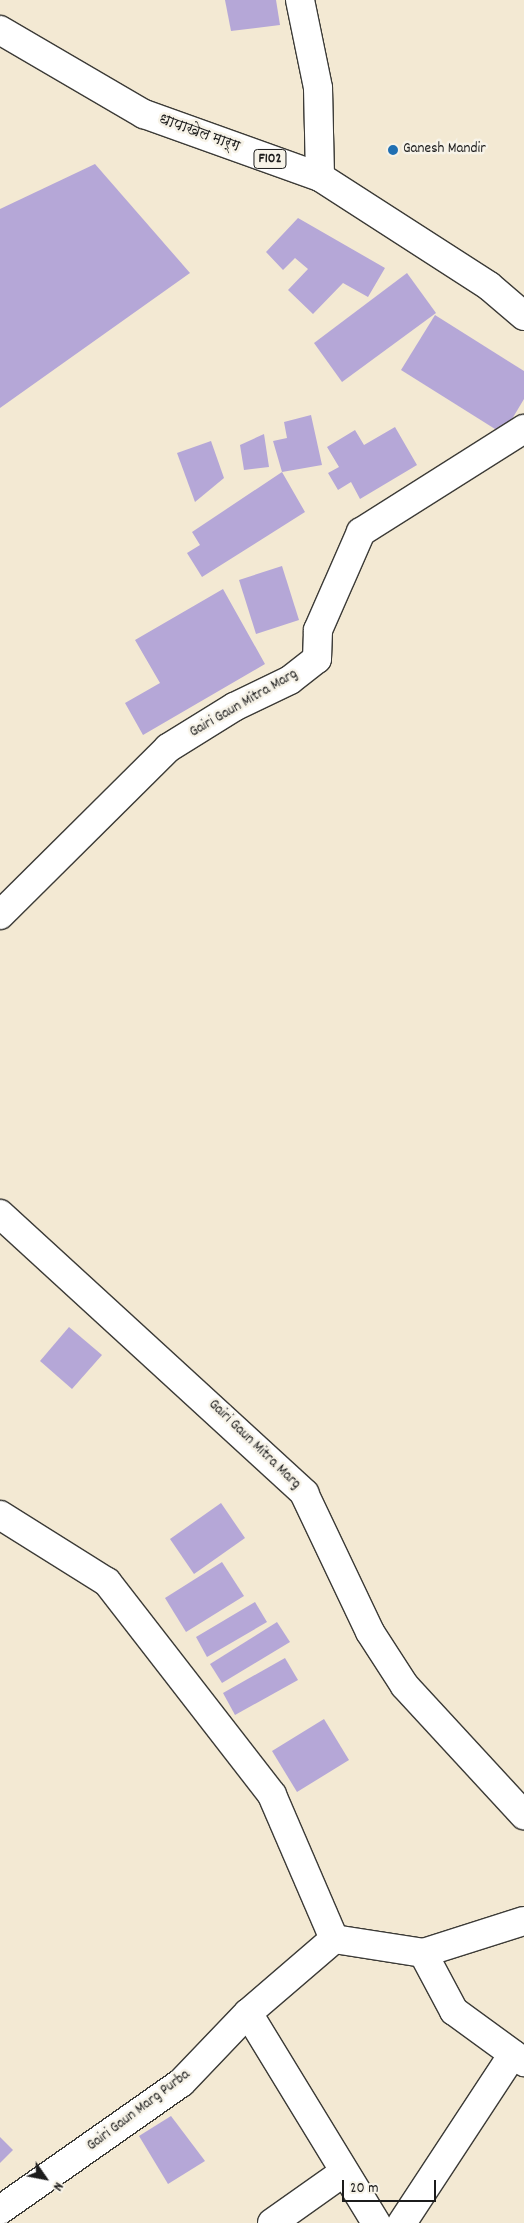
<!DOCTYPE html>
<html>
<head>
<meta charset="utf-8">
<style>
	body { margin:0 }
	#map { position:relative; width:524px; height:2223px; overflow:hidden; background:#f3e9d3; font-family:Dekko,"Playpen Sans Deva",sans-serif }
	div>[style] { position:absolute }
	.building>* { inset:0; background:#b5a7d7 }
	.roads { filter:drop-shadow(1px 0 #3c3b37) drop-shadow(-1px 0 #3c3b37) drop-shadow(0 1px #3c3b37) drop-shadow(0 -1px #3c3b37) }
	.street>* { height:28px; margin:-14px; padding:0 14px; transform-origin:14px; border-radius:14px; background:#fff }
	.secondary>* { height:28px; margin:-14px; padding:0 14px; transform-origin:14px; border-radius:14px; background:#fff }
	.primary>* { height:28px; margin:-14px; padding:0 14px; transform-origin:14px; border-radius:14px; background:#fff }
	.dots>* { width:14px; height:14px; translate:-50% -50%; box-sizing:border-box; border:2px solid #f7f3e8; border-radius:50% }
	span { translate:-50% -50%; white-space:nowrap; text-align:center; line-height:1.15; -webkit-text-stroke:5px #f7f3e8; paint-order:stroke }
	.shield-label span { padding:1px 4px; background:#f7f3e8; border:1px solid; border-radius:4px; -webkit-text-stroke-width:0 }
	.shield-label { font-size:14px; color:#1c1c1c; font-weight:700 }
	.street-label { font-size:15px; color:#1c1c1c }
	.poi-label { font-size:15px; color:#1c1c1c }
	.left { translate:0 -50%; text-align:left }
	.north { position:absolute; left:20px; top:2153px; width:50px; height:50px; -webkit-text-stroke:4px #f7f3e8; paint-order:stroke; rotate:123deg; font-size:14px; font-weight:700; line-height:20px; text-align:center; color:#1c1c1c }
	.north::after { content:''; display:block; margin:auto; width:18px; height:22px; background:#1c1c1c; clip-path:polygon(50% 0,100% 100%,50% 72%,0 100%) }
	.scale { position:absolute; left:342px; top:2180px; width:94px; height:22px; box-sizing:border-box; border:2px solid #1c1c1c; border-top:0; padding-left:6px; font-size:15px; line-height:18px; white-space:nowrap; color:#1c1c1c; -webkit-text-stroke:4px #f7f3e8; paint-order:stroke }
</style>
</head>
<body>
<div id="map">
	<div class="building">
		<div style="clip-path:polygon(225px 0,276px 0,280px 25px,231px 31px)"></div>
		<div style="clip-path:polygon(95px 164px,190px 273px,0 408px,0 209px)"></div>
		<div style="clip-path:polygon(298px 218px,385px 268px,368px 297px,343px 283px,313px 314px,288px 290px,308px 269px,295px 258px,283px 270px,266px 252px)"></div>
		<div style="clip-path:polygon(407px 273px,436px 313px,342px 382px,314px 343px)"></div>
		<div style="clip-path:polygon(435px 315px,524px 371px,524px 399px,503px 434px,401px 370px)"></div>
		<div style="clip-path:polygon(311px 415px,322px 465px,282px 472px,273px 441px,287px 438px,284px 422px)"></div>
		<div style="clip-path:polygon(395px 427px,417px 465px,360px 499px,351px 482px,338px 490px,328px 473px,339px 467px,327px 447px,355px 430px,364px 445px)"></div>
		<div style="clip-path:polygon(264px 434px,269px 467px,244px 470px,240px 445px)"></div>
		<div style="clip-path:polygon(211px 441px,224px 478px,195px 502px,177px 453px)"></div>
		<div style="clip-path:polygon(282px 472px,305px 512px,202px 577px,187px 553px,200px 545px,192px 532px)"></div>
		<div style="clip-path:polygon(282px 566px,299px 620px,256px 634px,239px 580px)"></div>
		<div style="clip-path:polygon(223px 589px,265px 664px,143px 735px,125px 703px,160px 683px,135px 640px)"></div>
		<div style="clip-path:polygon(69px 1327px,102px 1355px,72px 1389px,40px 1361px)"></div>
		<div style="clip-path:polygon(221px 1503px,245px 1538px,194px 1574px,170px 1539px)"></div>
		<div style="clip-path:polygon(222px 1562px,244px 1596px,186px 1632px,165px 1598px)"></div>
		<div style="clip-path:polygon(255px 1602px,267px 1622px,207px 1657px,196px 1637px)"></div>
		<div style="clip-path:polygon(277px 1622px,290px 1642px,222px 1683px,210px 1664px)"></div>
		<div style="clip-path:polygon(285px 1658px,298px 1680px,235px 1715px,223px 1693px)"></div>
		<div style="clip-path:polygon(324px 1719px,349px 1760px,297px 1792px,272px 1751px)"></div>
		<div style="clip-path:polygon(171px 2116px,205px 2161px,168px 2184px,139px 2136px)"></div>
		<div style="clip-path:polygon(0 2137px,13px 2150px,0 2163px)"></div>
	</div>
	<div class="roads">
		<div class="street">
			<div style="left:0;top:915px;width:237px;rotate:-44.8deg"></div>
			<div style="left:168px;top:748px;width:78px;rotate:-31.8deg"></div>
			<div style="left:234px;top:707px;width:62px;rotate:-25.7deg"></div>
			<div style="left:290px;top:680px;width:34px;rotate:-38deg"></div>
			<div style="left:317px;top:659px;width:29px;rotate:-88deg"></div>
			<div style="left:318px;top:630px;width:107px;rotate:-66.3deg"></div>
			<div style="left:361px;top:532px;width:193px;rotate:-32.3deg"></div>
			<div style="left:0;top:1214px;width:413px;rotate:42.5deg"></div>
			<div style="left:304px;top:1493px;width:154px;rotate:64.6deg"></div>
			<div style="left:370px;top:1632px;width:64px;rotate:57.1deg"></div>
			<div style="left:405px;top:1686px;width:176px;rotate:47.3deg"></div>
			<div style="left:0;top:1515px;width:126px;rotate:32.1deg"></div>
			<div style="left:107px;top:1582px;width:269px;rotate:52.2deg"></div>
			<div style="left:272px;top:1795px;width:157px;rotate:66.7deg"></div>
			<div style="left:334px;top:1939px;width:90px;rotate:8.9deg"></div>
			<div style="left:423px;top:1953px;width:66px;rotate:61.9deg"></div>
			<div style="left:454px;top:2011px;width:87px;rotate:36.1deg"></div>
			<div style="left:423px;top:1953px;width:106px;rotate:-17.6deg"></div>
			<div style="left:248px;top:2013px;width:246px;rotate:58.6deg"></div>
			<div style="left:0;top:2210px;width:221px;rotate:-35.1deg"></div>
			<div style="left:181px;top:2083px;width:97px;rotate:-46.3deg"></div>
			<div style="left:248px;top:2013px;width:113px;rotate:-40.7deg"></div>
			<div style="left:272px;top:2223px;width:88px;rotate:-35.3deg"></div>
			<div style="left:402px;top:2223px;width:202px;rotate:-56.7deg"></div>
		</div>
		<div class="secondary">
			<div style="left:300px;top:0;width:90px;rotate:78.4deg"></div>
			<div style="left:318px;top:88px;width:89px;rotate:88.7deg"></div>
		</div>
		<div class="primary">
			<div style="left:0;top:30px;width:167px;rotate:30.3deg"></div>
			<div style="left:144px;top:114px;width:187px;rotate:19.7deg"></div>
			<div style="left:320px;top:177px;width:201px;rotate:32.8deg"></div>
			<div style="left:489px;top:286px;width:46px;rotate:40.6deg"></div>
		</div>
	</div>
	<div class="dots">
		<div style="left:393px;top:150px;background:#1f6fb2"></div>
	</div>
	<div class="shield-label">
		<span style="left:270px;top:159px">F102</span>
	</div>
	<div class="street-label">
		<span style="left:199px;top:134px;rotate:20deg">धापाखेल मार्ग</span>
		<span style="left:244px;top:704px;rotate:-30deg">Gairi Gaun Mitra Marg</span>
		<span style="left:254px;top:1445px;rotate:44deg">Gairi Gaun Mitra Marg</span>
		<span style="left:139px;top:2111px;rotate:-37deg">Gairi Gaun Marg Purba</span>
	</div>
	<div class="poi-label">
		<span class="left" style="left:403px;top:150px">Ganesh Mandir</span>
	</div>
	<div class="north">N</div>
	<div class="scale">20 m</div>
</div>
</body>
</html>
